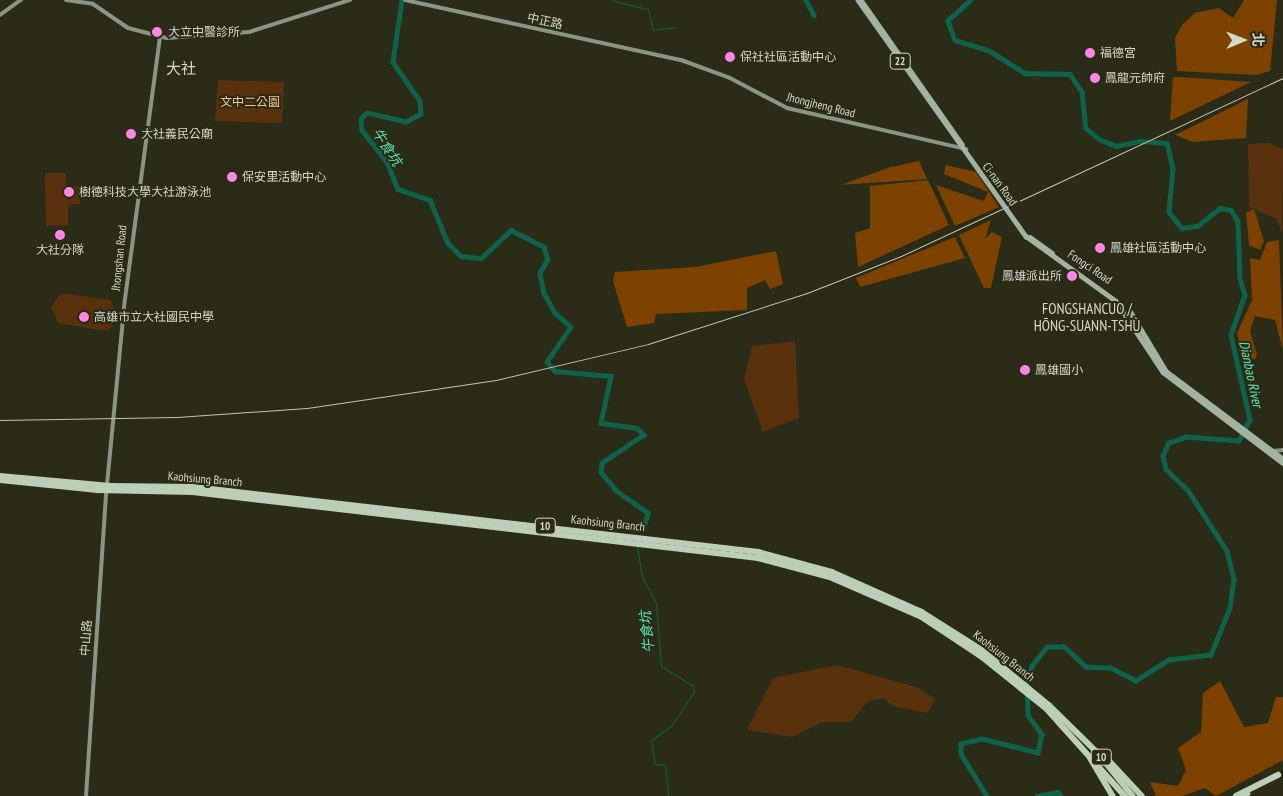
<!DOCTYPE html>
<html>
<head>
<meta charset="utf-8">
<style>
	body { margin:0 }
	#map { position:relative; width:1283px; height:796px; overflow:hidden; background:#2a2c17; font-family:"PT Sans Narrow","Noto Sans TC",sans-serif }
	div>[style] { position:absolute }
	.green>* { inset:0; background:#59310d }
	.forest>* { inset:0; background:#7d4100 }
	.stream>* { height:1px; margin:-0.5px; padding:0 0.5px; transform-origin:0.5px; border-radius:0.5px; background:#10634b }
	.river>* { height:4.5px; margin:-2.25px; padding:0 2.25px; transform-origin:2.25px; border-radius:2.25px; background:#10634b }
	.secondary>* { height:4px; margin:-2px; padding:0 2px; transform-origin:2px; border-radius:2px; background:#8a9587 }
	.primary>* { height:4.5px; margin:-2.25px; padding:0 2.25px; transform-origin:2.25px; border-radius:2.25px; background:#a4b3a1 }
	.highway>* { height:5.5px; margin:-2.75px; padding:0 2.75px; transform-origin:2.75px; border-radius:2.75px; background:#bcceb8 }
	.rail>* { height:1px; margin:-0.5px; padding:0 0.5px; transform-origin:0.5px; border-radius:0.5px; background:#c3c5b7 }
	.highway-bridge>* { height:5.5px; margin:-2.75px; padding:0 2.75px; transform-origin:2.75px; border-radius:2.75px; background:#bcceb8 }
	.dots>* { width:14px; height:14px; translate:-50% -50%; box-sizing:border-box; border:2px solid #2a2c17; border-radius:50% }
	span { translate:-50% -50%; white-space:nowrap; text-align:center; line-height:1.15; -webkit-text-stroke:4px #2a2c17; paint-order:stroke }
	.shield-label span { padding:1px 4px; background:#2a2c17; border:1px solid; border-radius:4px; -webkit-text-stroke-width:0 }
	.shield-label { font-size:11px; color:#d6d8cb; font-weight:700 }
	.street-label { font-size:12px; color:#d6d8cb }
	.poi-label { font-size:12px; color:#d6d8cb }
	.left { translate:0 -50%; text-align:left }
	.right { translate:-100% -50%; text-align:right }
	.park-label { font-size:12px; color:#fac49c }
	.water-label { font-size:14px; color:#5be4b5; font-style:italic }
	.quarter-label { font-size:15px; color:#d6d8cb }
	.north { position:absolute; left:1218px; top:15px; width:50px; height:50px; -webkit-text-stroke:4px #2a2c17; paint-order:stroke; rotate:89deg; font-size:14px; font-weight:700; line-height:20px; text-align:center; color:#d6d8cb }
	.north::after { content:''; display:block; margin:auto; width:18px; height:22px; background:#d6d8cb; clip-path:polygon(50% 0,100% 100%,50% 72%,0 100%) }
</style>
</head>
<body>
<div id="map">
	<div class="green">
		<div style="clip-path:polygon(218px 80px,284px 82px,282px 123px,215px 121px)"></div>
		<div style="clip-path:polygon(1270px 143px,1283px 149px,1282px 234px,1277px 219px,1249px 207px,1248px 144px)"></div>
		<div style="clip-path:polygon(45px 173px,66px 173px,66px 187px,80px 186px,80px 204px,68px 205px,68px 225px,46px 226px)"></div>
		<div style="clip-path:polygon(61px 293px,110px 300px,117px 313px,112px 327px,107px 331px,58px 323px,51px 307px)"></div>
		<div style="clip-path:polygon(795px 341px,799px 418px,763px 432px,744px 379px,752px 346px)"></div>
		<div style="clip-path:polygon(837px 665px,919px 688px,935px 699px,928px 713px,892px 706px,883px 698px,868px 701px,851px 722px,822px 722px,792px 737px,747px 730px,773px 678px)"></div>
	</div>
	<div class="forest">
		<div style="clip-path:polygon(1244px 0,1277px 0,1270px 71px,1256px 75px,1177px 71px,1175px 38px,1182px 25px,1195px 13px,1219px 8px,1233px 18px)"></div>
		<div style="clip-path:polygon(1173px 77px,1179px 77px,1251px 82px,1170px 121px)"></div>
		<div style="clip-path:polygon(1248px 99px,1246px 138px,1193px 142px,1175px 135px)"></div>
		<div style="clip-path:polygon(919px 161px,927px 179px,840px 185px,891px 167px)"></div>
		<div style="clip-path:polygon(946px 165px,976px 172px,999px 207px,955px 226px,936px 185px,984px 201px,988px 192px,944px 174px)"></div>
		<div style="clip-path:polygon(928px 180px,949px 225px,858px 267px,855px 233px,870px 228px,870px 186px)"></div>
		<div style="clip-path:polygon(1254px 209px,1264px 241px,1260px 250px,1249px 245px,1246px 213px)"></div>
		<div style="clip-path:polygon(991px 220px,985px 239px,992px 232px,1002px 237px,991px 288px,984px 288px,959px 235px)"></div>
		<div style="clip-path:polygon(955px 237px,965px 258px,860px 287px,856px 278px)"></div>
		<div style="clip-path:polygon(1279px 240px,1283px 350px,1275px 320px,1255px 316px,1250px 331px,1257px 355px,1255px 359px,1249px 359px,1245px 371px,1237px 333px,1252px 300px,1250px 258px,1260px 260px,1267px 242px)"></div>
		<div style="clip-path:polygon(776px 251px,783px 284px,770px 289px,765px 280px,747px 288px,747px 310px,656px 314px,654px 323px,627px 327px,613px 281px,615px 272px,695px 267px)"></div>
		<div style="clip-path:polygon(1220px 681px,1244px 727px,1268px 723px,1276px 697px,1283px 697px,1283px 760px,1216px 796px,1205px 788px,1182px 796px,1156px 796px,1150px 782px,1178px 786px,1186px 770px,1178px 748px,1201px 732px,1203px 693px)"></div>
	</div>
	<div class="stream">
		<div style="left:611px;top:0;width:38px;rotate:14deg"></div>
		<div style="left:648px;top:9px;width:22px;rotate:77deg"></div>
		<div style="left:653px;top:30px;width:22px;rotate:-8deg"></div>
		<div style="left:637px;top:546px;width:31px;rotate:81deg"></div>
		<div style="left:642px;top:577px;width:30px;rotate:62deg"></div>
		<div style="left:656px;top:603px;width:63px;rotate:85.5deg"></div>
		<div style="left:661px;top:666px;width:38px;rotate:32deg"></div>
		<div style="left:693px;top:686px;width:6px;rotate:81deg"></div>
		<div style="left:694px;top:692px;width:40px;rotate:124deg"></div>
		<div style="left:672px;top:725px;width:26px;rotate:144deg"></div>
		<div style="left:651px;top:740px;width:24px;rotate:81deg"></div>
		<div style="left:655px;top:764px;width:10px;rotate:6deg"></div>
		<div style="left:665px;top:765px;width:31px;rotate:84deg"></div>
	</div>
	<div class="river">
		<div style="left:402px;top:0;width:63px;rotate:98.3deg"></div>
		<div style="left:393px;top:62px;width:47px;rotate:55.3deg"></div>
		<div style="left:420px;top:101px;width:13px;rotate:86deg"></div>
		<div style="left:421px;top:114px;width:17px;rotate:152deg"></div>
		<div style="left:406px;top:122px;width:40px;rotate:-167deg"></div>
		<div style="left:367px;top:113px;width:8px;rotate:135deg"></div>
		<div style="left:361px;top:119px;width:11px;rotate:85deg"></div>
		<div style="left:362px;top:130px;width:41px;rotate:52deg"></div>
		<div style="left:387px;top:162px;width:29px;rotate:68deg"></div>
		<div style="left:398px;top:189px;width:34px;rotate:19deg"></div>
		<div style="left:430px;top:200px;width:47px;rotate:67.3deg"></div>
		<div style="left:448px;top:243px;width:18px;rotate:45deg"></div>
		<div style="left:461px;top:256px;width:20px;rotate:6deg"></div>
		<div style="left:481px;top:258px;width:41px;rotate:-43deg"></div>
		<div style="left:511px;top:230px;width:37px;rotate:27deg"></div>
		<div style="left:544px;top:247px;width:13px;rotate:72deg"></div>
		<div style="left:548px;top:259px;width:16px;rotate:120deg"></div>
		<div style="left:540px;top:273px;width:20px;rotate:79deg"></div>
		<div style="left:544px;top:293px;width:23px;rotate:61deg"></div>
		<div style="left:555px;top:313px;width:21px;rotate:41deg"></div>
		<div style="left:571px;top:327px;width:42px;rotate:124.4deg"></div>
		<div style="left:547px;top:362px;width:12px;rotate:48deg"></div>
		<div style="left:555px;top:371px;width:56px;rotate:5.1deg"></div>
		<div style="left:611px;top:376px;width:48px;rotate:102deg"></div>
		<div style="left:601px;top:423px;width:36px;rotate:8deg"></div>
		<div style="left:637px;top:428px;width:10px;rotate:45deg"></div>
		<div style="left:644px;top:435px;width:50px;rotate:146.3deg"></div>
		<div style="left:602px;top:463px;width:9px;rotate:96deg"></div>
		<div style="left:601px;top:472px;width:25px;rotate:50deg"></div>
		<div style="left:617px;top:491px;width:38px;rotate:35deg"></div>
		<div style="left:648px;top:513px;width:18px;rotate:106deg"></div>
		<div style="left:806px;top:0;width:17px;rotate:62deg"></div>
		<div style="left:971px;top:0;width:31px;rotate:138deg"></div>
		<div style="left:948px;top:21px;width:20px;rotate:70deg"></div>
		<div style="left:955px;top:40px;width:34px;rotate:17deg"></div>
		<div style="left:988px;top:50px;width:44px;rotate:31.9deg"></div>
		<div style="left:1025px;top:73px;width:45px;rotate:1.3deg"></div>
		<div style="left:1070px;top:74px;width:22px;rotate:56deg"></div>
		<div style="left:1082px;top:92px;width:36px;rotate:84deg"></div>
		<div style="left:1086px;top:128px;width:17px;rotate:40deg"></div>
		<div style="left:1099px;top:139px;width:18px;rotate:22deg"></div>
		<div style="left:1116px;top:146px;width:24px;rotate:-12deg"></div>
		<div style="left:1139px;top:141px;width:28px;rotate:4deg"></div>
		<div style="left:1167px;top:143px;width:27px;rotate:77deg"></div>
		<div style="left:1173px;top:169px;width:43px;rotate:95.3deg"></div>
		<div style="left:1169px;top:212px;width:21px;rotate:51deg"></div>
		<div style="left:1182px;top:228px;width:15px;rotate:-8deg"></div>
		<div style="left:1197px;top:226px;width:29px;rotate:-38deg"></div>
		<div style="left:1220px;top:208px;width:11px;rotate:10deg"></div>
		<div style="left:1231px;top:210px;width:13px;rotate:58deg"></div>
		<div style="left:1238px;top:221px;width:58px;rotate:88deg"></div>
		<div style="left:1240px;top:279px;width:17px;rotate:73deg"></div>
		<div style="left:1245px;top:295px;width:42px;rotate:109.3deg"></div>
		<div style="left:1231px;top:335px;width:87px;rotate:77.4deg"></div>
		<div style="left:1250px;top:420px;width:24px;rotate:118deg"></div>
		<div style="left:1239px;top:441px;width:53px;rotate:-175.7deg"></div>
		<div style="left:1186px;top:437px;width:18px;rotate:161deg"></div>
		<div style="left:1169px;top:443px;width:14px;rotate:115deg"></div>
		<div style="left:1163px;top:456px;width:13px;rotate:77deg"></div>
		<div style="left:1166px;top:469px;width:30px;rotate:44deg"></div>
		<div style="left:1188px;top:490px;width:72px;rotate:57.4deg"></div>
		<div style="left:1227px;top:551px;width:30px;rotate:76deg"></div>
		<div style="left:1234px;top:580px;width:28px;rotate:98deg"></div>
		<div style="left:1230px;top:608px;width:51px;rotate:112deg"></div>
		<div style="left:1211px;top:655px;width:42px;rotate:173.2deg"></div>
		<div style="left:1169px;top:660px;width:39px;rotate:148deg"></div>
		<div style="left:1136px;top:681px;width:29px;rotate:-153deg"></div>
		<div style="left:1110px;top:668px;width:24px;rotate:-178deg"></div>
		<div style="left:1086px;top:667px;width:30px;rotate:-138deg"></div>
		<div style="left:1064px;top:647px;width:17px;rotate:180deg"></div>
		<div style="left:1047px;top:647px;width:24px;rotate:128deg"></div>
		<div style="left:1032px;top:666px;width:18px;rotate:106deg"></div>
		<div style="left:1027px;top:683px;width:32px;rotate:88deg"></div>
		<div style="left:1028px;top:715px;width:24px;rotate:54deg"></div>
		<div style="left:1042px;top:734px;width:19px;rotate:102deg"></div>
		<div style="left:1038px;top:753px;width:58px;rotate:-166deg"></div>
		<div style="left:982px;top:739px;width:22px;rotate:167deg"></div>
		<div style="left:961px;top:744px;width:10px;rotate:90deg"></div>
		<div style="left:961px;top:754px;width:49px;rotate:58.2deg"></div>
		<div style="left:1037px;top:796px;width:21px;rotate:-11deg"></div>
		<div style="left:1058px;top:792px;width:5px;rotate:53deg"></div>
	</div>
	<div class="secondary">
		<div style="left:66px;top:0;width:27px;rotate:8deg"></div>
		<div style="left:93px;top:4px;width:42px;rotate:34.4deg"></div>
		<div style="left:128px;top:28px;width:40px;rotate:14.4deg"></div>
		<div style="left:167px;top:38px;width:82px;rotate:-4.2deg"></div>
		<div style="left:249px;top:32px;width:106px;rotate:-17.6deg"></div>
		<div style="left:405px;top:0;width:282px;rotate:12.3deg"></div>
		<div style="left:681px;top:60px;width:52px;rotate:20.2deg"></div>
		<div style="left:730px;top:78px;width:64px;rotate:27.8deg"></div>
		<div style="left:787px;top:108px;width:184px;rotate:12.9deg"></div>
		<div style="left:0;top:15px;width:26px;rotate:-36deg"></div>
		<div style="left:1273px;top:451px;width:10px;rotate:-6deg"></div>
		<div style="left:86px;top:796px;width:302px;rotate:-86.2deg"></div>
		<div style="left:106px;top:495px;width:197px;rotate:-84.5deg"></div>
		<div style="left:125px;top:299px;width:264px;rotate:-82.4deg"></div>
	</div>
	<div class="primary">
		<div style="left:858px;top:0;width:290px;rotate:54.6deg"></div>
		<div style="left:1026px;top:236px;width:111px;rotate:35.8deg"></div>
		<div style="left:1116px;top:301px;width:85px;rotate:56.5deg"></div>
		<div style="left:1163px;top:372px;width:151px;rotate:37.2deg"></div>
		<div style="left:861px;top:0;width:176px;rotate:55deg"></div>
		<div style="left:1030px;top:237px;width:27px;rotate:36deg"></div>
		<div style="left:1130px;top:311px;width:70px;rotate:59deg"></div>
		<div style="left:1166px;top:371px;width:146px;rotate:36.9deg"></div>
	</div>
	<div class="highway">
		<div style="left:1049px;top:705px;width:69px;rotate:44.4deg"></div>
		<div style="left:1098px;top:753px;width:55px;rotate:50.9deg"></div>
		<div style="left:1047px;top:709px;width:117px;rotate:48.1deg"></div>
		<div style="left:1103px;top:754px;width:57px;rotate:47.1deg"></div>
		<div style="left:1091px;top:759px;width:43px;rotate:59.3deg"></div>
		<div style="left:1236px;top:796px;width:47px;rotate:-26.6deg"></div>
		<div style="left:1245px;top:796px;width:3px;rotate:-45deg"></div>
	</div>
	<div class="rail">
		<div style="left:0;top:420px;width:177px;rotate:-1deg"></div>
		<div style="left:177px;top:417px;width:130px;rotate:-4deg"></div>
		<div style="left:307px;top:408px;width:191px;rotate:-8.4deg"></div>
		<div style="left:496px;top:380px;width:156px;rotate:-13.3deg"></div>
		<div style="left:648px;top:344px;width:167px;rotate:-17.8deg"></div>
		<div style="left:807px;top:293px;width:101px;rotate:-21.5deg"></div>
		<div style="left:901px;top:256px;width:421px;rotate:-25deg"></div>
	</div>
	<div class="highway-bridge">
		<div style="left:0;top:476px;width:111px;rotate:5.1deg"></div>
		<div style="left:111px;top:486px;width:83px;rotate:0.7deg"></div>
		<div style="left:194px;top:487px;width:568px;rotate:6.57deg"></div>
		<div style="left:758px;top:552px;width:77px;rotate:15.1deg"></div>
		<div style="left:832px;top:572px;width:98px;rotate:24deg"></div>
		<div style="left:922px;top:612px;width:71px;rotate:32.3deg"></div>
		<div style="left:982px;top:650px;width:87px;rotate:39.4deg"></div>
		<div style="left:0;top:480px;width:98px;rotate:5.9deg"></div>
		<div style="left:97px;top:490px;width:96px;rotate:1.2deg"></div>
		<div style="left:193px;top:492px;width:569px;rotate:6.66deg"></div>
		<div style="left:758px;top:558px;width:74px;rotate:14.8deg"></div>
		<div style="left:830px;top:577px;width:100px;rotate:23.5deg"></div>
		<div style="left:922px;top:617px;width:71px;rotate:33.5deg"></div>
		<div style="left:981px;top:656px;width:85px;rotate:38.8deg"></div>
	</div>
	<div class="dots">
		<div style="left:157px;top:32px;background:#fc86e3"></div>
		<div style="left:1090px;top:53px;background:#fc86e3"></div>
		<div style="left:730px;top:57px;background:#fc86e3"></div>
		<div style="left:1095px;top:78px;background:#fc86e3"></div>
		<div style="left:131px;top:134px;background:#fc86e3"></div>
		<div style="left:232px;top:177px;background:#fc86e3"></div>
		<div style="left:69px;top:192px;background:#fc86e3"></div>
		<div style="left:60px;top:235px;background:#fc86e3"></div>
		<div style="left:1100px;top:248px;background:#fc86e3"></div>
		<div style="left:1072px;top:276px;background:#fc86e3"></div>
		<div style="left:84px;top:317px;background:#fc86e3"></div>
		<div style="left:1025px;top:370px;background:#fc86e3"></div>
	</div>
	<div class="shield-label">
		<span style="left:900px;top:61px">22</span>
		<span style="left:545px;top:526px">10</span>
		<span style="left:1101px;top:757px">10</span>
	</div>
	<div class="street-label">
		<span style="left:545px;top:21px;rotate:12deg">中正路</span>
		<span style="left:821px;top:105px;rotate:14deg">Jhongjheng Road</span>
		<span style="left:1000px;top:184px;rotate:54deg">Ci-nan Road</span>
		<span style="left:119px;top:258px;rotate:-84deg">Jhongshan Road</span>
		<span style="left:1090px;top:267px;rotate:34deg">Fongci Road</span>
		<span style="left:205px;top:479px;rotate:5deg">Kaohsiung Branch</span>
		<span style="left:608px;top:523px;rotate:6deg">Kaohsiung Branch</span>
		<span style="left:86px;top:638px;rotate:-86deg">中山路</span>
		<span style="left:1004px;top:656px;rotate:38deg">Kaohsiung Branch</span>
	</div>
	<div class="poi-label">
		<span class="left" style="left:168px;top:32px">大立中醫診所</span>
		<span class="left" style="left:1100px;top:53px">福德宮</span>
		<span class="left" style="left:740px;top:57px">保社社區活動中心</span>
		<span class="left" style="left:1105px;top:78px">鳳龍元帥府</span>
		<span class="left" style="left:141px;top:134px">大社義民公廟</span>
		<span class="left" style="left:242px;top:177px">保安里活動中心</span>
		<span class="left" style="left:79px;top:192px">樹德科技大學大社游泳池</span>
		<span class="left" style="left:1110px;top:248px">鳳雄社區活動中心</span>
		<span style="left:60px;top:250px">大社分隊</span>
		<span class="right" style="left:1062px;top:276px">鳳雄派出所</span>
		<span class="left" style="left:94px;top:317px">高雄市立大社國民中學</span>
		<span class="left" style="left:1035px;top:370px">鳳雄國小</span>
	</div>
	<div class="park-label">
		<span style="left:250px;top:102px">文中二公園</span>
	</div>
	<div class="water-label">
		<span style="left:387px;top:147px;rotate:57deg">牛食坑</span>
		<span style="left:1251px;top:374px;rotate:78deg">Dianbao River</span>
		<span style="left:647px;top:632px;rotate:-95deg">牛食坑</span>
	</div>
	<div class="quarter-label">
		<span style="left:181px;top:69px">大社</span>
		<span style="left:1087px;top:317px">FONGSHANCUO /<br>HŌNG-SUANN-TSHÙ</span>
	</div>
	<div class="north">北</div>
</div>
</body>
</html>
